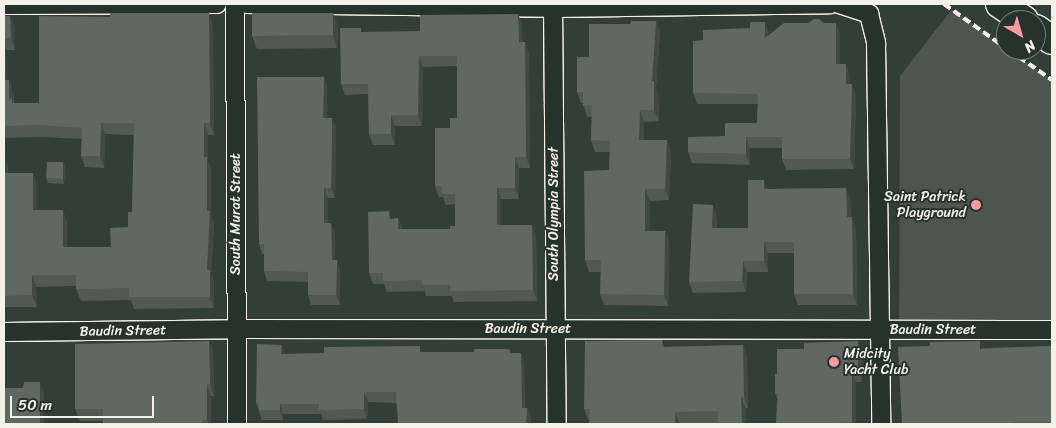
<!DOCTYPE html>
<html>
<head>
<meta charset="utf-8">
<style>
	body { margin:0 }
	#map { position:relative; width:1056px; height:428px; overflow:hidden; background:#323e38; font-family:Sriracha,sans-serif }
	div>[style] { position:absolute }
	.green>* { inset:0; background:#4c564f }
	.roads { filter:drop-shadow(1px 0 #f4f1e8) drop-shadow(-1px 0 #f4f1e8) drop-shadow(0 1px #f4f1e8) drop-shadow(0 -1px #f4f1e8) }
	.street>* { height:18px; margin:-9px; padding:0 9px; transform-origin:9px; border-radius:9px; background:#26332d }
	.highway>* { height:28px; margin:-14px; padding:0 14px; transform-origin:14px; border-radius:14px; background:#26332d }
	.rail>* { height:4px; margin-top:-2px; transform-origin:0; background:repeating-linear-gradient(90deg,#f4f1e8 0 8px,transparent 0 12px) }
	.wall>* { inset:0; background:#525953 }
	.shaded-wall>* { inset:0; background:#424944 }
	.building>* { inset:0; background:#5f6861 }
	.dots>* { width:14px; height:14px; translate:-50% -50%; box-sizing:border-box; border:2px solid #26332d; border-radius:50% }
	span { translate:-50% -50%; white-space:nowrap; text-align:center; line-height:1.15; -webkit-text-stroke:4px #26332d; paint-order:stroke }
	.poi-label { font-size:14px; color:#f4f1e8 }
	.right { translate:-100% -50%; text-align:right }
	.left { translate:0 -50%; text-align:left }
	.street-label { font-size:14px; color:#f4f1e8 }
	.frame { position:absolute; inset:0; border:5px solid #f4f1e8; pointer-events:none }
	.north { position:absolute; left:996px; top:10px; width:50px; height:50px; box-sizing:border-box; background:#26332d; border:1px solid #787f78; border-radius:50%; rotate:142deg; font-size:14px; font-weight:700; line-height:20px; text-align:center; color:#f4f1e8 }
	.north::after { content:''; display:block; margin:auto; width:18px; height:22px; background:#ff9aa2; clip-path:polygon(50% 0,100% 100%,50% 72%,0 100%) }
	.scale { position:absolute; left:10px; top:396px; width:144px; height:22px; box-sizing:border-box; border:2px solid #f4f1e8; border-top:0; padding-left:6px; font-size:15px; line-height:18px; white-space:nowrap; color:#f4f1e8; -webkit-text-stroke:4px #26332d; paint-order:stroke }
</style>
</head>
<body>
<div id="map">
	<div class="green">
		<div style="clip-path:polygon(952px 9px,1006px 48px,1006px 50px,1009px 50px,1052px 80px,1052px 330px,899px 330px,900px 76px)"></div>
	</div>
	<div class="roads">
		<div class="street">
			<div style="left:235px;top:4px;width:420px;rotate:89.7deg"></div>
			<div style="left:246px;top:4px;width:307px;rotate:0.7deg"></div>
			<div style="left:553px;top:8px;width:277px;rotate:-0.8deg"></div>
			<div style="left:553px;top:4px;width:420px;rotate:89.5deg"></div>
			<div style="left:839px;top:4px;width:32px;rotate:18deg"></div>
			<div style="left:869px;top:14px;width:30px;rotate:76deg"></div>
			<div style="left:876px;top:43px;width:381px;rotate:89.2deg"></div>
			<div style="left:4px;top:5px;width:213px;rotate:-0.3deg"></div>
			<div style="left:4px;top:332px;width:233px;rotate:-0.7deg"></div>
			<div style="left:237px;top:329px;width:815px;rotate:0.07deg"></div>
		</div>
		<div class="highway">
			<div style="left:1000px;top:4px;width:29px;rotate:34deg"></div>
			<div style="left:1036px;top:29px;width:19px;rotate:35deg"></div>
		</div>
	</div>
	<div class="rail">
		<div style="left:944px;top:4px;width:76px;rotate:35.4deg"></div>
		<div style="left:1009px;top:50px;width:52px;rotate:34.9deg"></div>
	</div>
	<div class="wall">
		<div style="clip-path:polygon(518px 14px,522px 25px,522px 42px,529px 53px,530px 168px,519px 168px,519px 199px,501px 199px,501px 225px,532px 225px,536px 236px,537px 301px,454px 302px,452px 296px,426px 296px,425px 291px,387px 292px,384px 284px,373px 284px,369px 273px,392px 219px,398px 218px,402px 229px,450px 229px,455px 226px,455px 204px,446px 205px,443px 197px,439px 197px,435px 186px,450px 128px,457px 118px,457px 66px,423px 67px,422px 126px,395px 126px,395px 145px,373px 145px,369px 134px,368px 94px,345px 95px,341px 84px,420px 31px)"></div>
		<div style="clip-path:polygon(4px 16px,10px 16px,15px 28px,15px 50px,6px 50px,7px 80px,13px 92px,14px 103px,39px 103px,213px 25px,214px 135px,208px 135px,208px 161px,211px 168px,211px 214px,214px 223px,211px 274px,214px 282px,214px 308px,134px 309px,131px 300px,81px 301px,76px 289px,76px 286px,36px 287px,37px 307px,4px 307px,4px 155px,8px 166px,8px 173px,33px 173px,37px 185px,37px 210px,67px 222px,67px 247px,111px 247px,128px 227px,132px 212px,134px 135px,105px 134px,104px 168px,85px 167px,81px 156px,82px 139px,44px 137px,4px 138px)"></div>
		<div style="clip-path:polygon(656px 21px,660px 32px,656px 87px,658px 93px,659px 121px,644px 122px,644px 140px,671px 151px,669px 200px,650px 201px,649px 231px,665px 231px,669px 242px,668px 306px,604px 305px,600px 294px,601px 272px,589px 272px,585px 260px,609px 170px,610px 152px,595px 152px,591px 140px,592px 117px,587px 117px,583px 103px,581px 103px,577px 92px,589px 57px,630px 24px)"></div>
		<div style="clip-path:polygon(824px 23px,836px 23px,840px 34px,840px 64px,850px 75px,850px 84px,852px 84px,856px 95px,854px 169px,786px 170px,782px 159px,782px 148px,750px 148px,750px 165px,692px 163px,688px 152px,757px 123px,758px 104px,697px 104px,693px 93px,703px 40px,769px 33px,769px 35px)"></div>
		<div style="clip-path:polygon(338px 26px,337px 48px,257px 49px,252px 36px)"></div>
		<div style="clip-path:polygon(324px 77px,327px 87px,327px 118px,336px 128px,335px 198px,328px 198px,328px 223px,335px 233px,335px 260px,337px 260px,340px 270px,340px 305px,311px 305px,308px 295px,308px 282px,267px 281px,264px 271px,264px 254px,262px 254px,259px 244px)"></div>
		<div style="clip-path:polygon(63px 162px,65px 167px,64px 184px,48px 183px,46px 178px)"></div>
		<div style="clip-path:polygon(846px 188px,850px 199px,851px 217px,856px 228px,857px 305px,798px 305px,794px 294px,794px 253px,768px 253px,768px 272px,747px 272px,746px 292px,693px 293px,689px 282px,717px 216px,717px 228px,748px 228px,767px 189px)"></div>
		<div style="clip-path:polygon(662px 340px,664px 347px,743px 345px,747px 357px,748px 408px,746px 408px,746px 424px,718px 424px,718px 423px,679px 423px,588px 420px,584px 409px)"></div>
		<div style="clip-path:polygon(209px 341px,213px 352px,214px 396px,211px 396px,211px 424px,103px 424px,103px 421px,80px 421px,75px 409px)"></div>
		<div style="clip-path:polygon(1052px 346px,1052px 424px,902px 424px,982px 348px)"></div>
		<div style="clip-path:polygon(509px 349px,511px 353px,524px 363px,525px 408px,527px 408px,531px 418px,396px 403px,368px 402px,367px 419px,323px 420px,321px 414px,283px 414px,283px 420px,262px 420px,256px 403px,285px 354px,474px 352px)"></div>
		<div style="clip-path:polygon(862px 352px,862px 382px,856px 382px,856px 424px,776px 424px,777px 399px,775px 393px,777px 374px)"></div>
	</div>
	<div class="shaded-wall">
		<div style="clip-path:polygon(209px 13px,213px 25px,214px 135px,210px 123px)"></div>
		<div style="clip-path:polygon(333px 13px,338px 26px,337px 48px,333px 35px)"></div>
		<div style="clip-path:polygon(518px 14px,522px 25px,523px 53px,519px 42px)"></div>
		<div style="clip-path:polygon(10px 16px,15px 28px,15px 50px,11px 38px)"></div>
		<div style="clip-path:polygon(656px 21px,660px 32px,656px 87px,658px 93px,659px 121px,654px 110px,652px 81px)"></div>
		<div style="clip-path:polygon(765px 22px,769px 33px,769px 49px,765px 38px)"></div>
		<div style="clip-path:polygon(836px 23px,840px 34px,840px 75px,836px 64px)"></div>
		<div style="clip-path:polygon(4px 42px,6px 50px,8px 92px,4px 81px)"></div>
		<div style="clip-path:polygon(525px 42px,529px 53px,530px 168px,526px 157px)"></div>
		<div style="clip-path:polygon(419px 56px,423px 67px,422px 126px,418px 115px)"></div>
		<div style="clip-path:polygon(846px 64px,850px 75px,850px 95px,846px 84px)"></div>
		<div style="clip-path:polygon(324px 77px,327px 87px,327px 128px,323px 118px)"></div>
		<div style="clip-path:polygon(9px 80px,13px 92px,13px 102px,17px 111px,9px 99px)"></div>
		<div style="clip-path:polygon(852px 84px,856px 95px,854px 169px,850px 159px)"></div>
		<div style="clip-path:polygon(640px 110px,644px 122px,644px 152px,639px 140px)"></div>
		<div style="clip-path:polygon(391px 115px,395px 126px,395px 145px,391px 134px)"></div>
		<div style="clip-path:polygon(332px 118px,336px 128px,335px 198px,331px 188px)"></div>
		<div style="clip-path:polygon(101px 123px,105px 134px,104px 168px,100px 156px)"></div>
		<div style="clip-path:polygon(204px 123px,208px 135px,208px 161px,211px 168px,211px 214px,214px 223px,211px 274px,214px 282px,214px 308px,210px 297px,207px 270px,207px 211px,204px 157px)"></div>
		<div style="clip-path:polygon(746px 137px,750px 148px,750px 165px,746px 154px)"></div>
		<div style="clip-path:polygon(667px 140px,671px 151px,669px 200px,665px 189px)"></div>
		<div style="clip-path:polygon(4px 155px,8px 166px,8px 184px,4px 173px)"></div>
		<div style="clip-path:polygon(515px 157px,519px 168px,519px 199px,515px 188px)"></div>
		<div style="clip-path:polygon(63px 162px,65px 167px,64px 184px,63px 179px)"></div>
		<div style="clip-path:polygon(33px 173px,37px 185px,37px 222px,33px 210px)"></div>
		<div style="clip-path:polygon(764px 180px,768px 191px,764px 189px)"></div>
		<div style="clip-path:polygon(324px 188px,328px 198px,328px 233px,324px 223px)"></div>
		<div style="clip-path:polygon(497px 188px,501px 199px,501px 236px,497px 225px)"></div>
		<div style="clip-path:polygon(846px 188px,850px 199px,851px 228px,847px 217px)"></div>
		<div style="clip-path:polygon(645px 189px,650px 201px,649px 242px,645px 231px)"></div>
		<div style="clip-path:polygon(713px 205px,717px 216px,716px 239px,712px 228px)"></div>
		<div style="clip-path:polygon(63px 210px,67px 222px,67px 259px,63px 247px)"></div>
		<div style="clip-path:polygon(852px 217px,856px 228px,857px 305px,853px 294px)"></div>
		<div style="clip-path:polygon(398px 218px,402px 229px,398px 229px)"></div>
		<div style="clip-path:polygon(331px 223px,335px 233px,335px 270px,332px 260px)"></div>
		<div style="clip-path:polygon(532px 225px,536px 236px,537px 301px,533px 290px)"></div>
		<div style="clip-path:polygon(665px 231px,669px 242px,668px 306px,664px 295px)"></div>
		<div style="clip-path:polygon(764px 242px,768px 253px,768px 272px,764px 261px)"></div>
		<div style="clip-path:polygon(337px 260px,340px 270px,340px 305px,336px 295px)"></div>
		<div style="clip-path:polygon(743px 261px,747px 272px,746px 292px,742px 281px)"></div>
		<div style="clip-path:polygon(32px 275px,36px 287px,37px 307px,32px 295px)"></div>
		<div style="clip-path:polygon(209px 341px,213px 352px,214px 396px,210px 384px)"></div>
		<div style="clip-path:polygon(858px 341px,862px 352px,862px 382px,858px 370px)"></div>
		<div style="clip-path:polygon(282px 345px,285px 355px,281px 354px)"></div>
		<div style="clip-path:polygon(743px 345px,747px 357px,748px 408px,744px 397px)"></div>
		<div style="clip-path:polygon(521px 353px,524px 363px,526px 418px,522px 408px)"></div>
		<div style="clip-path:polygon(852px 370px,856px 382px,856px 424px,853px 424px,852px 422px)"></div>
		<div style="clip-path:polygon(40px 382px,44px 393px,44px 424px,40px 424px)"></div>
		<div style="clip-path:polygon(207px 384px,211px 396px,211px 424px,209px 424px,207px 420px)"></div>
		<div style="clip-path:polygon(364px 392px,368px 402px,367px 419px,364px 409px)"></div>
		<div style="clip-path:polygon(741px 397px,746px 408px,746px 424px,742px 424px)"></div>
		<div style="clip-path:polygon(280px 404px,283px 414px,283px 420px,280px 410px)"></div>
		<div style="clip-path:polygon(527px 408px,531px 418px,531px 424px,526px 424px)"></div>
		<div style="clip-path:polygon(675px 412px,679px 423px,679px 424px,675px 424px)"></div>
	</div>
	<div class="building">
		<div style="clip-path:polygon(110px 13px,209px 13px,210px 123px,204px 123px,204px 157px,207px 157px,207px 211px,210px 211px,207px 270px,210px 270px,210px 297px,129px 297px,129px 288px,76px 289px,76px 275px,32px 275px,32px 295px,4px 296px,4px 155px,4px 173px,33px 173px,33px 210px,63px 210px,63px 247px,111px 247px,110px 228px,128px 227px,128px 212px,132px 212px,134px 123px,101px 123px,100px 156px,81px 156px,82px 128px,40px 125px,4px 126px,4px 80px,9px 80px,9px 99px,12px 99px,12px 103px,39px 103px,39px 16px,110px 17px)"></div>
		<div style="clip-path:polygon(252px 13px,333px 13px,333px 35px,252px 36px)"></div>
		<div style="clip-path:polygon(518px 14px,519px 42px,525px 42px,526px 157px,515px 157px,515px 188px,497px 188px,497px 225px,532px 225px,533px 290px,450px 291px,450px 285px,422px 285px,422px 280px,383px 281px,383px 273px,369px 273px,368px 212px,389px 211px,390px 219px,398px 218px,398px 229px,450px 229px,450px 226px,455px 226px,455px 194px,442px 194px,442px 186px,435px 186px,435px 128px,450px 128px,450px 118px,457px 118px,457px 56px,419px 56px,418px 115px,391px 115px,391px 134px,369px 134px,368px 84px,341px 84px,340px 28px,361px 28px,361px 32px,420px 31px,420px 15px)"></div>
		<div style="clip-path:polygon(4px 16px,10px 16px,11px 38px,4px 38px)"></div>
		<div style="clip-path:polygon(814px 19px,819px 19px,824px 23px,836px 23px,836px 64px,846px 64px,846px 84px,852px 84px,850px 159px,782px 159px,782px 137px,746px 137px,746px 154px,688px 152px,688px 137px,725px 136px,725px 123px,757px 123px,758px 94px,693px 93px,693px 41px,703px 40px,703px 30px,750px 28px,750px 22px,765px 22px,765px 38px,784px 23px,808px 23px)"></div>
		<div style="clip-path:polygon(631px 21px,656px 21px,652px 81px,654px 81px,654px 110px,640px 110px,639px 140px,667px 140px,665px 189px,645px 189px,645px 231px,665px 231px,664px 295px,600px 294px,601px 260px,585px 260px,584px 171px,609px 170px,610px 141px,591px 140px,592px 105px,583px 106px,583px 92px,577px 92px,577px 57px,589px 57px,589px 24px,630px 24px)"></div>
		<div style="clip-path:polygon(257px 77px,324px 77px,323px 118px,332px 118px,332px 143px,331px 188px,324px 188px,324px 223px,331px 223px,332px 260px,337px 260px,336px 295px,308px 295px,308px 272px,264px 271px,264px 244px,259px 244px)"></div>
		<div style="clip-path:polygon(47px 162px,63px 162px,63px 179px,46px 178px)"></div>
		<div style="clip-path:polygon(748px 180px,764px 180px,764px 189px,846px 188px,847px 217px,852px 217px,853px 294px,794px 294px,794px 242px,764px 242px,764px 261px,743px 261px,742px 281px,689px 282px,693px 204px,713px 205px,712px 228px,748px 228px)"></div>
		<div style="clip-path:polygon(662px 340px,662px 347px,743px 345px,744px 397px,741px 397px,742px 424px,718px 424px,718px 411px,675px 412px,675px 424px,589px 424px,590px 409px,584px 409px,585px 341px)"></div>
		<div style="clip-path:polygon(209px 341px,210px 384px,207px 384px,207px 420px,202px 420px,202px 424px,103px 424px,103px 409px,75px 409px,75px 344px)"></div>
		<div style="clip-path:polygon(858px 341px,858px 370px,852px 370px,852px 422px,839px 422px,839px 424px,776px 424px,778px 393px,775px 393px,775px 374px,777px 374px,777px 349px,804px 349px,804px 343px)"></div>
		<div style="clip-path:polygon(980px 341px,980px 349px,1052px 346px,1052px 422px,1013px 422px,1013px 424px,902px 424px,898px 347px,930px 346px,930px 342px)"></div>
		<div style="clip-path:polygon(257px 344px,282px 345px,281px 354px,324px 353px,324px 347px,420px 346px,420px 352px,474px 352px,474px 349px,509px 349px,510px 353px,521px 353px,522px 408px,527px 408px,526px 424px,398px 424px,396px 392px,364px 392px,364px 409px,319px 410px,319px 404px,280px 404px,280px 410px,259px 410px,259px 402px,256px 403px)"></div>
		<div style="clip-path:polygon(24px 382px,40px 382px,40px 424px,4px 424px,4px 388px,23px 388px)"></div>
	</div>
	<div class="dots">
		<div style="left:976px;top:205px;background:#ff9aa2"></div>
		<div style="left:834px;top:362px;background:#ff9aa2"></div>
	</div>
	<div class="poi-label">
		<span class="right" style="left:966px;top:205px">Saint Patrick<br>Playground</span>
		<span class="left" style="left:844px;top:362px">Midcity<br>Yacht Club</span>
	</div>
	<div class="street-label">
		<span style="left:236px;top:214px;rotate:-90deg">South Murat Street</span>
		<span style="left:554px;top:214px;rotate:-90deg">South Olympia Street</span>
		<span style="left:528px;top:329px">Baudin Street</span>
		<span style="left:933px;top:330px">Baudin Street</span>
		<span style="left:123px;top:331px;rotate:-1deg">Baudin Street</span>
	</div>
	<div class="frame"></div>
	<div class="north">N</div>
	<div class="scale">50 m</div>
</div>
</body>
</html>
